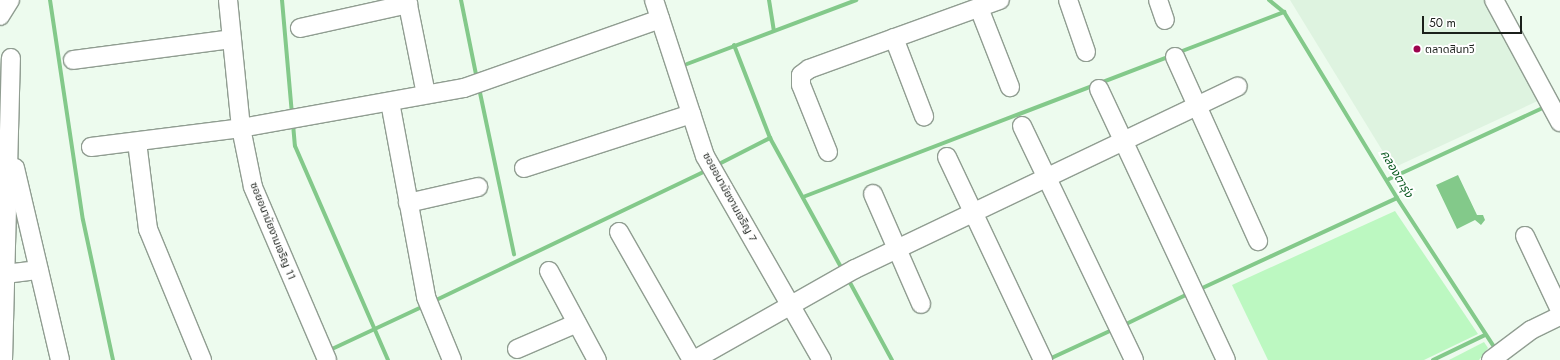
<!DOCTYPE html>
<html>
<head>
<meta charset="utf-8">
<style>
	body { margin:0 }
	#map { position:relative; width:1560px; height:360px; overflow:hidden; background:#edfbee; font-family:Jost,"Noto Sans Thai",sans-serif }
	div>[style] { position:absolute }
	.built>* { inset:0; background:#def3e0 }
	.green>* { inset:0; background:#bcf8c1 }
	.water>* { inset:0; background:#83c98a }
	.stream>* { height:4px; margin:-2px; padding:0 2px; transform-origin:2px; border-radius:2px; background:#83c98a }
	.roads { filter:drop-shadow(1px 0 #909d91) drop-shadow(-1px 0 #909d91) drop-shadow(0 1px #909d91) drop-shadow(0 -1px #909d91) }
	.minor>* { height:18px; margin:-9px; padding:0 9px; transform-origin:9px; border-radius:9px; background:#fff }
	.dots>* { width:11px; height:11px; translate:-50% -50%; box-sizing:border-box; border:2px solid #fff; border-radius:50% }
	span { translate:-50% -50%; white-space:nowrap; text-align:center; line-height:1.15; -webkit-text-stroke:4px #fff; paint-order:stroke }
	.poi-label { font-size:11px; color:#1b201b }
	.left { translate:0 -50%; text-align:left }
	.street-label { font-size:11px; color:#1b201b }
	.water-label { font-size:12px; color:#08581e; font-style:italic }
	.scale { position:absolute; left:1422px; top:16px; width:100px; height:18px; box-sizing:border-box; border:2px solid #1b201b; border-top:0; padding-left:5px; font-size:12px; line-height:14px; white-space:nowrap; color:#1b201b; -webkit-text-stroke:3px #fff; paint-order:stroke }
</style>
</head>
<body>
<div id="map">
	<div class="built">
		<div style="clip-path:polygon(1290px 0,1486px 0,1542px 99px,1393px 168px)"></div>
	</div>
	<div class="green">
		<div style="clip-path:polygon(1395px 211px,1478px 334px,1424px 360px,1268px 360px,1232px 285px)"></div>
		<div style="clip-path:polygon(1484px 342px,1488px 348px,1479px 360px,1449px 360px)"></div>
	</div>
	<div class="water">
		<div style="clip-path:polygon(1458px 175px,1477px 215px,1483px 215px,1485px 220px,1481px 225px,1475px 220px,1457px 229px,1436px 185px)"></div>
	</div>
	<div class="stream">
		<div style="left:50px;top:0;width:222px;rotate:81.5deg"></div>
		<div style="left:83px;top:220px;width:143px;rotate:77.9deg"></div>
		<div style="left:282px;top:0;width:115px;rotate:85deg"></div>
		<div style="left:461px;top:0;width:81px;rotate:78.6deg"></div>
		<div style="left:769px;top:0;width:30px;rotate:81deg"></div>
		<div style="left:1269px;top:0;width:19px;rotate:39deg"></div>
		<div style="left:1284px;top:12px;width:218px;rotate:58.7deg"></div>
		<div style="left:1397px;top:198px;width:181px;rotate:56.9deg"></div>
		<div style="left:734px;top:45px;width:100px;rotate:68.8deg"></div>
		<div style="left:770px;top:138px;width:152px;rotate:61.2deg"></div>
		<div style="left:1177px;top:53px;width:115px;rotate:-21deg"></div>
		<div style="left:687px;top:64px;width:181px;rotate:-20.7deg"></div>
		<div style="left:479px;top:88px;width:170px;rotate:78.1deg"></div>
		<div style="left:293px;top:124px;width:22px;rotate:85deg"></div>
		<div style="left:295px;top:146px;width:233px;rotate:66.5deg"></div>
		<div style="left:715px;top:166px;width:62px;rotate:-27deg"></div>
		<div style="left:1389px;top:179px;width:174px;rotate:-24.8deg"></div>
		<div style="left:803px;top:197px;width:394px;rotate:-21deg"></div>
		<div style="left:848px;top:279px;width:92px;rotate:61.5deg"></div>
		<div style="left:1198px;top:290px;width:219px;rotate:-24.8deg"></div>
		<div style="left:432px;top:302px;width:305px;rotate:-25.6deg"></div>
		<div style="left:1122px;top:326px;width:76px;rotate:-25.9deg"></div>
		<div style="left:332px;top:349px;width:102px;rotate:-25.1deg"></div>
		<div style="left:1047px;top:360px;width:74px;rotate:-24.8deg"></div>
		<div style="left:1433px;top:360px;width:58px;rotate:-25.7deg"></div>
	</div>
	<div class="roads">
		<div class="minor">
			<div style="left:228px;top:0;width:129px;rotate:84.2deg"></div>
			<div style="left:241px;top:128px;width:60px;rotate:78.5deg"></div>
			<div style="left:253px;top:187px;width:188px;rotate:66.8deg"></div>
			<div style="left:407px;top:0;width:96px;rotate:78.6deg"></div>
			<div style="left:654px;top:0;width:164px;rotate:71.9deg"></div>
			<div style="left:705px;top:156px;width:235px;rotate:60.2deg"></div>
			<div style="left:1068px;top:0;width:55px;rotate:70.9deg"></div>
			<div style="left:1158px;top:0;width:21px;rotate:71deg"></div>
			<div style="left:1494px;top:0;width:139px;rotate:61.6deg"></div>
			<div style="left:979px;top:8px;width:85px;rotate:68.6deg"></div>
			<div style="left:0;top:16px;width:19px;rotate:-58deg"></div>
			<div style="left:300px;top:28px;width:111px;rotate:-12.5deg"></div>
			<div style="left:894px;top:38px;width:84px;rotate:69deg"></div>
			<div style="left:1175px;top:57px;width:202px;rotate:65.7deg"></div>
			<div style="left:73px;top:60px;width:160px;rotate:-7.5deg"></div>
			<div style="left:1099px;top:89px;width:299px;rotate:64.9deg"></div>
			<div style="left:390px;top:102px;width:198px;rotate:79.5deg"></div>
			<div style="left:426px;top:297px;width:68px;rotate:67.6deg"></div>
			<div style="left:1022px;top:126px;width:259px;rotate:64.4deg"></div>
			<div style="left:137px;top:142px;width:88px;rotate:82.8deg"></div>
			<div style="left:148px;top:229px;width:142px;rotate:67.6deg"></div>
			<div style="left:91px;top:147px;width:151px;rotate:-7.2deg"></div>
			<div style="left:241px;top:128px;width:227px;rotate:-10.2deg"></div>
			<div style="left:464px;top:88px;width:208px;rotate:-19.4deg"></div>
			<div style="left:828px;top:152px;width:72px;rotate:-111.9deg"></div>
			<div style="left:801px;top:85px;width:10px;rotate:-90deg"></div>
			<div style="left:801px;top:75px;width:10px;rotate:-37deg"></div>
			<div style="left:809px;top:69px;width:203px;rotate:-19.9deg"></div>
			<div style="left:947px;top:157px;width:225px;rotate:64.7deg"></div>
			<div style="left:15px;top:168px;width:197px;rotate:76.8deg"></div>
			<div style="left:524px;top:168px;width:176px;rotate:-17.9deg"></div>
			<div style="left:873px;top:194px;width:120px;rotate:66.4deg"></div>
			<div style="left:408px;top:203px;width:72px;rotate:-12.9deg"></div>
			<div style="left:619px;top:232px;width:147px;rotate:60.3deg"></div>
			<div style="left:1525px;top:236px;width:82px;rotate:64.7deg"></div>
			<div style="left:549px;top:271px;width:101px;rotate:61.7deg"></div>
			<div style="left:5px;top:274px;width:34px;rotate:-7deg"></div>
			<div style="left:517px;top:349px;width:65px;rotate:-23.4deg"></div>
			<div style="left:3px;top:360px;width:302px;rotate:-88.5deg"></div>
			<div style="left:694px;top:360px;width:185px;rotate:-29.5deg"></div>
			<div style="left:855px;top:269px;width:424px;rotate:-25.5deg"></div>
			<div style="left:1491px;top:360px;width:50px;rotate:-36.9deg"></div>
			<div style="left:1531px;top:330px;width:32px;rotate:-26deg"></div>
		</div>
	</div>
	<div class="dots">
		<div style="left:1417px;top:49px;background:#9d044e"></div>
	</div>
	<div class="poi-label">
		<span class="left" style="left:1425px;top:49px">ตลาดสินทวี</span>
	</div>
	<div class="street-label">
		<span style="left:730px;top:197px;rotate:61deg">ซอยอนามัยงามเจริญ 7</span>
		<span style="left:273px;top:231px;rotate:68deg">ซอยอนามัยงามเจริญ 11</span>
	</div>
	<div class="water-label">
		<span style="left:1396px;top:174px;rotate:60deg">คลองตารุ่ง</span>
	</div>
	<div class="scale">50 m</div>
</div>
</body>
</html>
